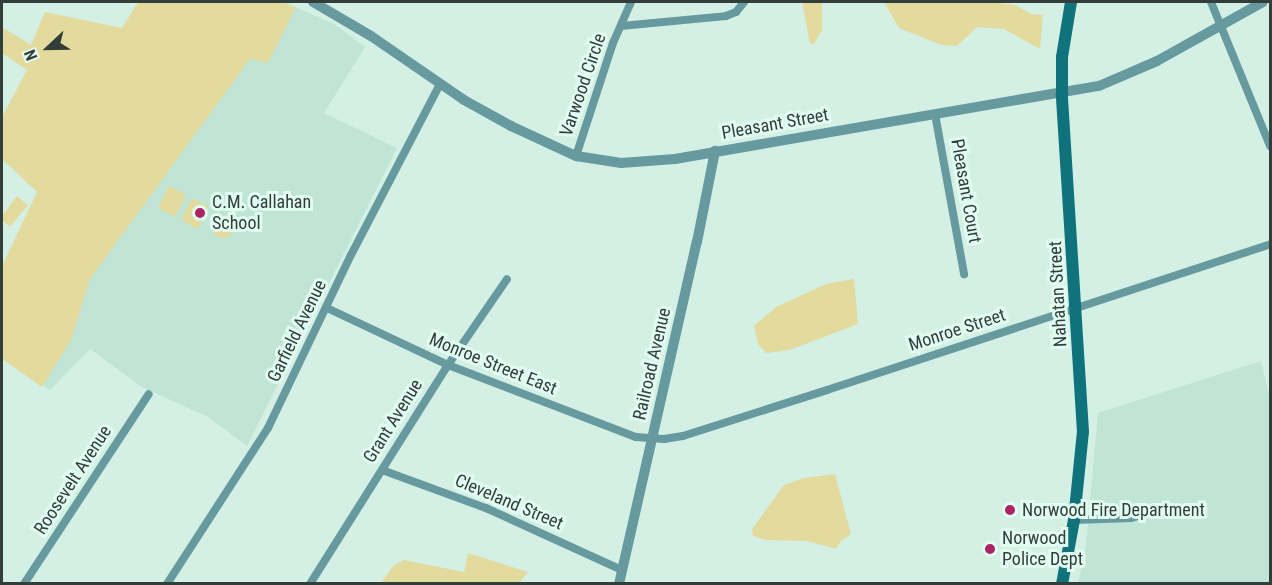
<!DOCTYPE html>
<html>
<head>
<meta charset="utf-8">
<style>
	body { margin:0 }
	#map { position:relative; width:1272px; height:585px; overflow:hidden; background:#d4f0e5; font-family:"Roboto Condensed",sans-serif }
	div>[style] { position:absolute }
	.built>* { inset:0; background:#c0e4d6 }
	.green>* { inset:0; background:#e3da9d }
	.round { border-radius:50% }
	.minor>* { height:8px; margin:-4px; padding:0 4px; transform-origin:4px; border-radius:4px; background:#679a9f }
	.tertiary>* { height:10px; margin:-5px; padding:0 5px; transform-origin:5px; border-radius:5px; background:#679a9f }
	.secondary>* { height:12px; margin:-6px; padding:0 6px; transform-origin:6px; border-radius:6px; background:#10737c }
	.dots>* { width:16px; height:16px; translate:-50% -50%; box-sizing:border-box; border:3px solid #e1fdf2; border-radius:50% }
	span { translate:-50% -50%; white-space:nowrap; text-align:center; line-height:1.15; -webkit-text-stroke:6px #e1fdf2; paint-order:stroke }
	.street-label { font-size:18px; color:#333e3a }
	.poi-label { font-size:18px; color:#333e3a }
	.left { translate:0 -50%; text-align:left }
	.frame { position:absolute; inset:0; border:3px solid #333e3a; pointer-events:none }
	.north { position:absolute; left:18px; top:18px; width:60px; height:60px; -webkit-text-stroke:4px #e1fdf2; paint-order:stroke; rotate:248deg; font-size:16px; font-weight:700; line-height:24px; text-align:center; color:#333e3a }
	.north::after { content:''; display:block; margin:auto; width:21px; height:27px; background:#333e3a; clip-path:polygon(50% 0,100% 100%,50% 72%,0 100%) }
</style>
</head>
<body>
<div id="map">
	<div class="built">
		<div style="clip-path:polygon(144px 2px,284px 2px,334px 24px,365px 47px,324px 113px,397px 148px,247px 446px,208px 417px,142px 387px,90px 349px,50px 390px,2px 355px)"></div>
		<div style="clip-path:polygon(1261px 361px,1270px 399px,1270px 583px,1078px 584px,1086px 545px,1098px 413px)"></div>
	</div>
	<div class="green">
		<div style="clip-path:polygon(138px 2px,279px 2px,296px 7px,268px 63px,250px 59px,90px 279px,71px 340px,42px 387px,2px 359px,2px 266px,37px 192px,2px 159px,2px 117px,27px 70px,2px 53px,2px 27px,31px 45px,45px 12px,122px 28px)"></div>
		<div style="clip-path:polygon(802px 2px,822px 2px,822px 30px,814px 44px,810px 44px)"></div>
		<div style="clip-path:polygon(884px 2px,991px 2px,1015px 5px,1031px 14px,1043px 15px,1040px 49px,1004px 29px,977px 27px,957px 46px,941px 45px,899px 28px)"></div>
		<div style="clip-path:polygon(169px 186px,186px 195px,175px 217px,158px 208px)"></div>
		<div style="clip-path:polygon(17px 196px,28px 205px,10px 227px,2px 220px,2px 216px)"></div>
		<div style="clip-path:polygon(192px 198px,209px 207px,198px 229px,181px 220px)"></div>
		<div class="round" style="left:212px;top:216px;width:22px;height:22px"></div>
		<div style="clip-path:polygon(854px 279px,858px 324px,790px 350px,766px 353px,758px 344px,754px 326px,776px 307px,826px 284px)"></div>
		<div style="clip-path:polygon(835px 474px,851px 534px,841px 541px,836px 549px,807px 541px,766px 540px,753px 536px,752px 529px,784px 485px,804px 478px)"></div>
		<div style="clip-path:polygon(468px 553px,528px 572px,519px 583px,381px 583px,393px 566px,404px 560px,464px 572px)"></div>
	</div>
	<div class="minor">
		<div style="left:1211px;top:2px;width:156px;rotate:67.7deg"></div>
		<div style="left:621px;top:26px;width:105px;rotate:-5.4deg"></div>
		<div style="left:726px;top:16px;width:11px;rotate:-22deg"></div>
		<div style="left:736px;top:12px;width:13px;rotate:-51deg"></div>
		<div style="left:935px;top:114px;width:163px;rotate:79.7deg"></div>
		<div style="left:576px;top:156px;width:119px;rotate:-71.9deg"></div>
		<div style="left:613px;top:43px;width:45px;rotate:-66.3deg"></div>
		<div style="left:327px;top:308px;width:134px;rotate:25.2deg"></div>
		<div style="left:448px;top:365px;width:201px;rotate:21deg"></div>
		<div style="left:636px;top:437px;width:28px;rotate:4deg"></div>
		<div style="left:664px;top:439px;width:19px;rotate:-9deg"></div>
		<div style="left:683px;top:436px;width:151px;rotate:-17.7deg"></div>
		<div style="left:827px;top:390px;width:466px;rotate:-18.2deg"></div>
		<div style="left:382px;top:470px;width:111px;rotate:20.1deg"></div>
		<div style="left:486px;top:508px;width:149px;rotate:24.5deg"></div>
		<div style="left:1074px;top:520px;width:57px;rotate:-2deg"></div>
		<div style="left:1131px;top:518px;width:34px;rotate:-15deg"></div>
		<div style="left:24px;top:584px;width:227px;rotate:-56.7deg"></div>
		<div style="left:167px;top:584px;width:186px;rotate:-57.1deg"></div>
		<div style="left:268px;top:428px;width:192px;rotate:-64.4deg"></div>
		<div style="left:351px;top:255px;width:193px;rotate:-62.5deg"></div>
		<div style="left:310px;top:584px;width:259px;rotate:-57.8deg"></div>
		<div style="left:448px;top:365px;width:104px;rotate:-55.5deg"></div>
	</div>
	<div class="tertiary">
		<div style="left:313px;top:2px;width:67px;rotate:30.4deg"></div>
		<div style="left:371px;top:36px;width:113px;rotate:34.5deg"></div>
		<div style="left:464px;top:100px;width:54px;rotate:29deg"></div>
		<div style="left:511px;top:126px;width:72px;rotate:24.8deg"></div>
		<div style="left:576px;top:156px;width:46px;rotate:8.8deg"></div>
		<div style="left:621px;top:163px;width:54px;rotate:-4.2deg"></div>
		<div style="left:675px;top:159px;width:430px;rotate:-9.8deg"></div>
		<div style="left:1099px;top:86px;width:63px;rotate:-23.3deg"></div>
		<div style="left:1157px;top:61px;width:121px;rotate:-29.1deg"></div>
		<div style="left:619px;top:584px;width:351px;rotate:-77.2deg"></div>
		<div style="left:697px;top:242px;width:93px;rotate:-78.8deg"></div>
	</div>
	<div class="secondary">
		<div style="left:1062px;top:584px;width:65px;rotate:-79.4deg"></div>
		<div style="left:1074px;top:520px;width:88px;rotate:-84.2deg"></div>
		<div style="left:1083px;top:432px;width:339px;rotate:-93.6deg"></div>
		<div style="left:1062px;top:94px;width:37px;rotate:-90deg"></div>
		<div style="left:1062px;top:57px;width:56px;rotate:-80.7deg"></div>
	</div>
	<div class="dots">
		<div style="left:200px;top:213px;background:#ae2363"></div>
		<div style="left:1010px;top:510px;background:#ae2363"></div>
		<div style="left:990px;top:549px;background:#ae2363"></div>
	</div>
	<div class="street-label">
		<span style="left:583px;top:85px;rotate:-71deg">Varwood Circle</span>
		<span style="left:775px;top:124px;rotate:-10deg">Pleasant Street</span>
		<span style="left:966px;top:191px;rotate:80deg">Pleasant Court</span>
		<span style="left:1058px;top:294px;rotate:-93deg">Nahatan Street</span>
		<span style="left:957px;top:330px;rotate:-18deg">Monroe Street</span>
		<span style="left:297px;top:331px;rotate:-64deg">Garfield Avenue</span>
		<span style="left:493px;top:364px;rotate:22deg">Monroe Street East</span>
		<span style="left:652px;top:364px;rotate:-77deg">Railroad Avenue</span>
		<span style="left:393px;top:421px;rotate:-58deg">Grant Avenue</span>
		<span style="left:73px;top:480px;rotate:-57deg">Roosevelt Avenue</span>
		<span style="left:509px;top:502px;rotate:23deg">Cleveland Street</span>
	</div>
	<div class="poi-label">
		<span class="left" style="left:212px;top:213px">C.M. Callahan<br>School</span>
		<span class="left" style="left:1022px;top:510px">Norwood Fire Department</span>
		<span class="left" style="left:1002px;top:549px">Norwood<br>Police Dept</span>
	</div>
	<div class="frame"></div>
	<div class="north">N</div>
</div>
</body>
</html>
